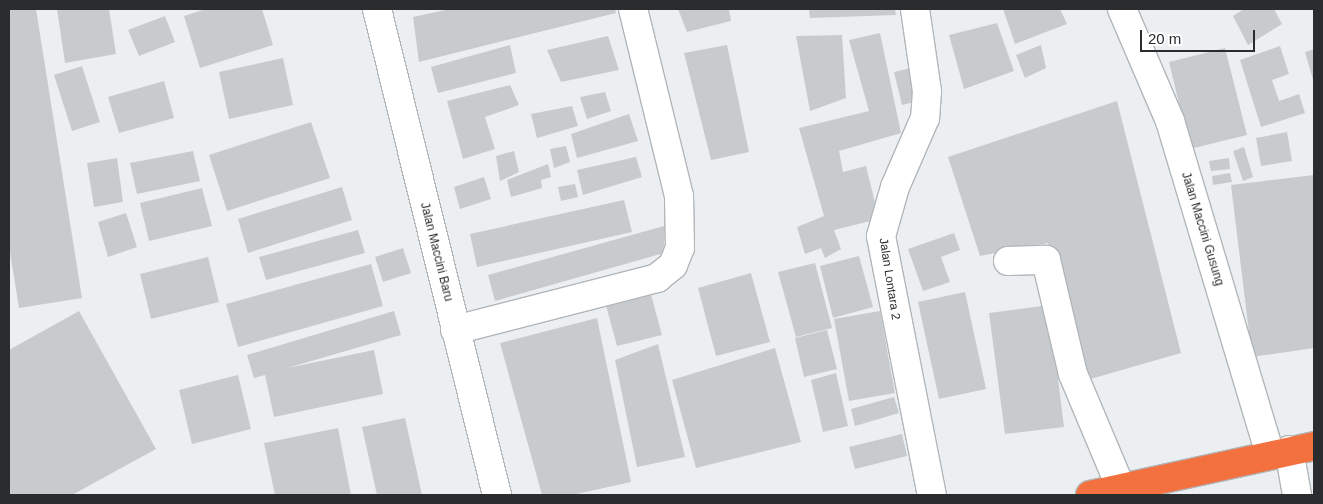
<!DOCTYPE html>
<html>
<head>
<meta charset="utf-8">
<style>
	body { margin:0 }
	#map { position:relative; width:1323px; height:504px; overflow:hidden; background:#ebeff2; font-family:Arial,sans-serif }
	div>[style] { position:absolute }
	.building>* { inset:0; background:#c7cbce }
	.roads { filter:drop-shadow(1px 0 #b2b6b9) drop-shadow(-1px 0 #b2b6b9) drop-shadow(0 1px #b2b6b9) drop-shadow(0 -1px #b2b6b9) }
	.minor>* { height:28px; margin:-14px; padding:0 14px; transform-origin:14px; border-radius:14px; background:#fff }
	.highway>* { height:28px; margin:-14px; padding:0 14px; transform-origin:14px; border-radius:14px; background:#f3713f }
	span { translate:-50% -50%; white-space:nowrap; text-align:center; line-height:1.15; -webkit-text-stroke:5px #fff; paint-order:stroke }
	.street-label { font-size:12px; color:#2b2c2d }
	.frame { position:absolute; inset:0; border:10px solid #2b2c2d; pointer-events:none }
	.scale { position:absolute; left:1140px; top:30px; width:115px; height:22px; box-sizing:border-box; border:2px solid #2b2c2d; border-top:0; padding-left:6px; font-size:15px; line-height:18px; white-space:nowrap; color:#2b2c2d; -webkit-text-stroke:4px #fff; paint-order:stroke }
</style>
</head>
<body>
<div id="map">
	<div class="building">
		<div style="clip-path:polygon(9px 9px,36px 9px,82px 298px,19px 308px,9px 246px)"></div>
		<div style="clip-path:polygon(57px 9px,109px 9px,116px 54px,65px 63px)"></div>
		<div style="clip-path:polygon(206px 9px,262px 9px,273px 45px,200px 68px,184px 16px)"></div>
		<div style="clip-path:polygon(450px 9px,615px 9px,616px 13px,419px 62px,413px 17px)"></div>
		<div style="clip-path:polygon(678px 9px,729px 9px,731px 21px,687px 32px)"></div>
		<div style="clip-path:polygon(809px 9px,895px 9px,896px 15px,810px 18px)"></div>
		<div style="clip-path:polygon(1003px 9px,1060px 9px,1067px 24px,1015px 44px)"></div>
		<div style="clip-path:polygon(1244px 9px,1274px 9px,1282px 24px,1248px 45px,1233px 16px)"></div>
		<div style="clip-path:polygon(165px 16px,175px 42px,139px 56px,128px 30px)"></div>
		<div style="clip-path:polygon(997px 23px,1014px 71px,964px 89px,949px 35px)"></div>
		<div style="clip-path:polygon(880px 33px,901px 133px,839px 151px,843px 172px,866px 166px,879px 219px,834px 230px,841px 249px,825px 258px,821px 248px,805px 254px,797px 227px,824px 216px,799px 128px,869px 111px,849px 40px)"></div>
		<div style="clip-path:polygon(842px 35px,846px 98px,810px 111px,796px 36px)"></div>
		<div style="clip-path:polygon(608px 36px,619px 70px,561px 82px,547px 50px)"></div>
		<div style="clip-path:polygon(510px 45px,516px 73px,438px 93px,431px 67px)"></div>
		<div style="clip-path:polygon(727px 45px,749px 152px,711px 160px,684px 53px)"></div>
		<div style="clip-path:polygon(1041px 45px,1046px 68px,1025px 78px,1016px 55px)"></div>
		<div style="clip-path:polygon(1280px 46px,1289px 74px,1272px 80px,1279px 101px,1299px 94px,1305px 113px,1261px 127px,1240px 60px)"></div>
		<div style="clip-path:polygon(1225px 48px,1247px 135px,1190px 149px,1169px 62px)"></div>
		<div style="clip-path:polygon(1314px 49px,1314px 79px,1313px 80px,1305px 52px)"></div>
		<div style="clip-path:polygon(283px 58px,293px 105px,229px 119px,219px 72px)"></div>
		<div style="clip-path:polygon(82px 66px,100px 122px,72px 131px,54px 75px)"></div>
		<div style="clip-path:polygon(915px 67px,923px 100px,902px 105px,894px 72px)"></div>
		<div style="clip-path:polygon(164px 81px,174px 118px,119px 133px,108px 97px)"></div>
		<div style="clip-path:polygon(510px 85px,519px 105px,485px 117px,495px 149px,463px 159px,447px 101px)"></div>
		<div style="clip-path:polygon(605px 92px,611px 111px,587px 119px,580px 97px)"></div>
		<div style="clip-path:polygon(1117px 101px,1181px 353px,1080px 382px,1048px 243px,980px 256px,948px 157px)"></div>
		<div style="clip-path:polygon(572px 106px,578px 126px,537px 138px,531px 114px)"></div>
		<div style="clip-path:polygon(629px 114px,638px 141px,577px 158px,571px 134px)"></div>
		<div style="clip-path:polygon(311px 122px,330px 178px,227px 211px,209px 155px)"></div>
		<div style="clip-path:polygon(1287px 132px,1292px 161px,1261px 166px,1256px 138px)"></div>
		<div style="clip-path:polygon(566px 146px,570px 162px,554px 168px,550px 149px)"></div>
		<div style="clip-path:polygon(1244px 147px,1253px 177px,1243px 181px,1233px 151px)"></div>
		<div style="clip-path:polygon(193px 151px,200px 181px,137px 194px,130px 163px)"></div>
		<div style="clip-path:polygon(514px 151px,519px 172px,500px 181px,496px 156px)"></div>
		<div style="clip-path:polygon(636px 157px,642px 177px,583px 195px,577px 170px)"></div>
		<div style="clip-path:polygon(117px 158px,123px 202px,94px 207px,87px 163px)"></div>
		<div style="clip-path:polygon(1229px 158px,1230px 169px,1211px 171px,1209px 161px)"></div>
		<div style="clip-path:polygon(548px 164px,551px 177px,541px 180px,542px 188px,511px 197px,507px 180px)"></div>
		<div style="clip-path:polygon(1230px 173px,1232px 182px,1213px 185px,1212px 176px)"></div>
		<div style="clip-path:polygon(1314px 175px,1314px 348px,1252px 357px,1231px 185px)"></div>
		<div style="clip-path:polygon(484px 177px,491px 199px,460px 209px,454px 187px)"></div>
		<div style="clip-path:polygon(575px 184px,578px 197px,561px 201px,558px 187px)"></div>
		<div style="clip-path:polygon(342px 187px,352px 220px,248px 253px,238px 219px)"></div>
		<div style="clip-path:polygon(202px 188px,212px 226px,149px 241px,140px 203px)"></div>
		<div style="clip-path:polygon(624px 200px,632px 232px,477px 267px,470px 234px)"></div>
		<div style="clip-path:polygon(126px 213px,137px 247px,108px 257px,98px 222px)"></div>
		<div style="clip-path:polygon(664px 226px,664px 253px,495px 301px,488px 275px)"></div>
		<div style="clip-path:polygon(358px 230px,365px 253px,266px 280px,259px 257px)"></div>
		<div style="clip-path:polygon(954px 233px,960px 250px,941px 257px,950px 282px,923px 291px,908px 249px)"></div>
		<div style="clip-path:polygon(403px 248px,411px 273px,383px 282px,375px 257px)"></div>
		<div style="clip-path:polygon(859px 256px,873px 307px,833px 318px,820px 266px)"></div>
		<div style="clip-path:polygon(208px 257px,219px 302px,151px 319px,140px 274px)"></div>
		<div style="clip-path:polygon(815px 263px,832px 328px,796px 337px,778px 272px)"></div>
		<div style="clip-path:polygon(371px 264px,383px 306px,238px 347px,226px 304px)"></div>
		<div style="clip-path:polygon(751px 273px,770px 342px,716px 356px,698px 288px)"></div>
		<div style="clip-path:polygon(650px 291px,662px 335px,617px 346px,605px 302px)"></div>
		<div style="clip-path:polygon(965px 292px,986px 389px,939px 399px,918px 302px)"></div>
		<div style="clip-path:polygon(1049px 305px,1064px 427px,1005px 434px,989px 313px)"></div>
		<div style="clip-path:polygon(79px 311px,156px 449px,72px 495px,9px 495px,9px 350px)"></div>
		<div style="clip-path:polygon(394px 311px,401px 335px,287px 368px,374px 350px,383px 394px,274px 417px,265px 375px,254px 378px,247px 355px)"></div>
		<div style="clip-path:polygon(880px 311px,895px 393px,849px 401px,834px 319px)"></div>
		<div style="clip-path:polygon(597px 318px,631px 482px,572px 495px,542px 495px,500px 343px)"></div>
		<div style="clip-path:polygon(827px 330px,837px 369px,804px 377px,795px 338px)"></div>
		<div style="clip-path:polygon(658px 344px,685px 457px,637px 467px,615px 360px)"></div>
		<div style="clip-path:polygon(775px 348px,801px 442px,696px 468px,672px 380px)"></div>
		<div style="clip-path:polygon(836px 373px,848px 426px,823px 432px,811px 380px)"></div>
		<div style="clip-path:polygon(238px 375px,251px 429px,192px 444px,179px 390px)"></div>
		<div style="clip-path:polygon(894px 397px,899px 413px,855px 426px,851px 409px)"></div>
		<div style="clip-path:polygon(405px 418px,422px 495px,377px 495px,362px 427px)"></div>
		<div style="clip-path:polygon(338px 428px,351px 495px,275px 495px,264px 443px)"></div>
		<div style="clip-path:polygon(902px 434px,907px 456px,855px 469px,849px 447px)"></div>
	</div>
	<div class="roads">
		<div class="minor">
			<div style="left:377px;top:9px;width:501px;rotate:76.13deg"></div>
			<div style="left:915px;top:9px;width:83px;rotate:81.7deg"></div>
			<div style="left:927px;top:91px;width:27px;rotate:94deg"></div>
			<div style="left:925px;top:118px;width:75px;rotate:113.5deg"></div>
			<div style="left:895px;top:187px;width:51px;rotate:105.9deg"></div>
			<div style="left:881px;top:236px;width:264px;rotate:78.9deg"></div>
			<div style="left:1122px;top:9px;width:122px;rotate:66.8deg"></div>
			<div style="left:1170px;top:121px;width:348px;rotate:73.3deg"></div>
			<div style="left:1008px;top:261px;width:38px;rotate:-2deg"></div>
			<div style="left:1046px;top:260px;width:117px;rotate:76.7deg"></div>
			<div style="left:1073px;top:374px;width:124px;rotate:67.2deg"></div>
			<div style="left:455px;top:330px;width:209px;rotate:-14.4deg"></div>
			<div style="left:657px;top:278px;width:21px;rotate:-39deg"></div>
			<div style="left:673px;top:265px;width:18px;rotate:-68deg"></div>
			<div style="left:680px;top:248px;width:52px;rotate:-91.1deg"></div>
			<div style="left:679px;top:196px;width:193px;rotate:-103.8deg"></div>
			<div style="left:1289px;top:450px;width:46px;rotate:79.9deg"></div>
		</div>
		<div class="highway">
			<div style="left:1090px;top:495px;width:229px;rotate:-12.3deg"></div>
		</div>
	</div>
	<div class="street-label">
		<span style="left:1202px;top:229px;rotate:73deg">Jalan Maccini Gusung</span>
		<span style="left:436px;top:252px;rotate:76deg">Jalan Maccini Baru</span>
		<span style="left:889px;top:279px;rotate:81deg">Jalan Lontara 2</span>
	</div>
	<div class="frame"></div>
	<div class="scale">20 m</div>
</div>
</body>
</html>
